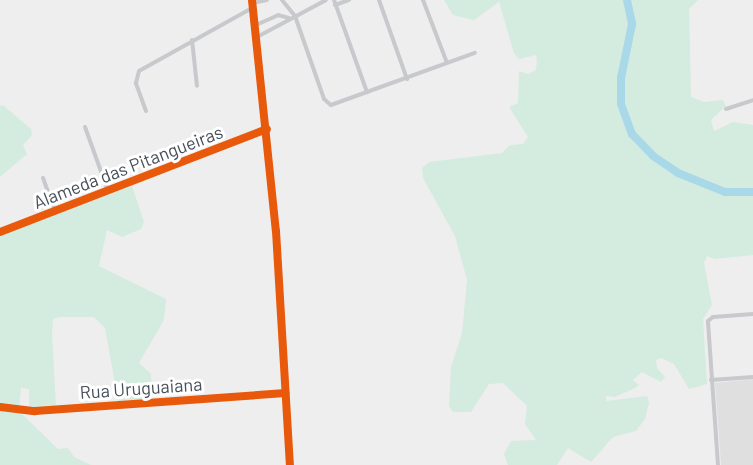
<!DOCTYPE html>
<html>
<head>
<meta charset="utf-8">
<style>
	body { margin:0 }
	#map { position:relative; width:753px; height:465px; overflow:hidden; background:#eee; font-family:Barlow,sans-serif }
	div>[style] { position:absolute }
	.education>* { inset:0; background:#e0dfdf }
	.green>* { inset:0; background:#d3ecdf }
	.river>* { height:8px; margin:-4px; padding:0 4px; transform-origin:4px; border-radius:4px; background:#a9d8e8 }
	.street>* { height:4px; margin:-2px; padding:0 2px; transform-origin:2px; border-radius:2px; background:#c8c9cc }
	.primary>* { height:6px; margin:-3px; padding:0 3px; transform-origin:3px; border-radius:3px; background:#c4c7ca }
	.cycleway>* { height:8px; margin:-4px; padding:0 4px; transform-origin:4px; border-radius:4px; background:#e8590c }
	span { translate:-50% -50%; white-space:nowrap; text-align:center; line-height:1.15; -webkit-text-stroke:6px #fff; paint-order:stroke }
	.street-label { font-size:18px; color:#464f59 }
</style>
</head>
<body>
<div id="map">
	<div class="education">
		<div style="clip-path:polygon(753px 379px,753px 465px,721px 465px,715px 383px)"></div>
	</div>
	<div class="green">
		<div style="clip-path:polygon(444px 0,698px 0,689px 9px,691px 97px,704px 102px,723px 100px,726px 106px,711px 120px,714px 131px,733px 122px,753px 125px,753px 255px,715px 259px,707px 256px,704px 263px,712px 305px,703px 319px,707px 384px,689px 389px,674px 364px,661px 358px,656px 360px,657px 368px,665px 377px,661px 382px,642px 372px,633px 380px,639px 385px,635px 388px,615px 397px,606px 396px,606px 401px,647px 396px,649px 403px,645px 419px,636px 431px,613px 437px,591px 462px,568px 448px,557px 465px,508px 465px,504px 454px,511px 441px,536px 440px,525px 424px,527px 406px,503px 383px,489px 384px,471px 412px,453px 412px,449px 406px,451px 367px,462px 333px,467px 280px,455px 236px,423px 178px,422px 168px,429px 162px,502px 153px,510px 145px,523px 144px,528px 137px,509px 107px,518px 103px,519px 71px,528px 74px,536px 70px,537px 61px,536px 55px,519px 59px,514px 53px,499px 2px,474px 20px,453px 15px)"></div>
		<div style="clip-path:polygon(3px 105px,31px 129px,32px 135px,23px 145px,27px 154px,0 177px,0 106px)"></div>
		<div style="clip-path:polygon(132px 186px,144px 222px,141px 229px,122px 237px,107px 230px,99px 266px,166px 299px,164px 320px,139px 363px,151px 374px,152px 399px,118px 401px,105px 328px,94px 317px,59px 317px,53px 319px,52px 334px,56px 406px,29px 408px,29px 389px,21px 388px,19px 409px,0 405px,0 236px)"></div>
		<div style="clip-path:polygon(0 410px,20px 412px,58px 449px,68px 448px,74px 457px,91px 465px,0 465px)"></div>
	</div>
	<div class="river">
		<div style="left:627px;top:0;width:25px;rotate:78deg"></div>
		<div style="left:632px;top:24px;width:55px;rotate:101.5deg"></div>
		<div style="left:621px;top:78px;width:26px;rotate:90deg"></div>
		<div style="left:621px;top:104px;width:32px;rotate:70deg"></div>
		<div style="left:632px;top:134px;width:30px;rotate:46deg"></div>
		<div style="left:653px;top:156px;width:30px;rotate:34deg"></div>
		<div style="left:678px;top:173px;width:51px;rotate:22deg"></div>
		<div style="left:725px;top:192px;width:28px"></div>
	</div>
	<div class="street">
		<div style="left:282px;top:0;width:21px;rotate:51deg"></div>
		<div style="left:295px;top:16px;width:88px;rotate:70.7deg"></div>
		<div style="left:324px;top:99px;width:9px;rotate:41deg"></div>
		<div style="left:331px;top:105px;width:153px;rotate:-19.9deg"></div>
		<div style="left:334px;top:0;width:98px;rotate:70.3deg"></div>
		<div style="left:379px;top:0;width:84px;rotate:70.5deg"></div>
		<div style="left:423px;top:0;width:67px;rotate:69.1deg"></div>
		<div style="left:253px;top:3px;width:14px;rotate:-12deg"></div>
		<div style="left:335px;top:5px;width:15px;rotate:-20deg"></div>
		<div style="left:256px;top:25px;width:24px;rotate:-24deg"></div>
		<div style="left:278px;top:15px;width:11px;rotate:15deg"></div>
		<div style="left:257px;top:37px;width:78px;rotate:-28.2deg"></div>
		<div style="left:192px;top:40px;width:46px;rotate:83.8deg"></div>
		<div style="left:726px;top:109px;width:28px;rotate:-18deg"></div>
		<div style="left:146px;top:111px;width:30px;rotate:-110deg"></div>
		<div style="left:136px;top:83px;width:12px;rotate:-76deg"></div>
		<div style="left:139px;top:71px;width:129px;rotate:-29.1deg"></div>
		<div style="left:85px;top:127px;width:68px;rotate:70.2deg"></div>
		<div style="left:43px;top:178px;width:35px;rotate:70deg"></div>
		<div style="left:0;top:232px;width:284px;rotate:-21.2deg"></div>
		<div style="left:711px;top:380px;width:42px;rotate:-4.1deg"></div>
		<div style="left:0;top:407px;width:35px;rotate:7deg"></div>
		<div style="left:35px;top:411px;width:251px;rotate:-4.1deg"></div>
		<div style="left:718px;top:465px;width:144px;rotate:-94deg"></div>
		<div style="left:708px;top:321px;width:6px;rotate:-39deg"></div>
		<div style="left:713px;top:317px;width:40px;rotate:-4.3deg"></div>
	</div>
	<div class="primary">
		<div style="left:252px;top:0;width:232px;rotate:84.1deg"></div>
		<div style="left:276px;top:231px;width:234px;rotate:86.6deg"></div>
	</div>
	<div class="cycleway">
		<div style="left:252px;top:0;width:232px;rotate:84.1deg"></div>
		<div style="left:276px;top:231px;width:234px;rotate:86.6deg"></div>
		<div style="left:0;top:232px;width:286px;rotate:-21.1deg"></div>
		<div style="left:0;top:407px;width:35px;rotate:7deg"></div>
		<div style="left:35px;top:411px;width:251px;rotate:-4.1deg"></div>
	</div>
	<div class="street-label">
		<span style="left:128px;top:167px;rotate:-21deg">Alameda das Pitangueiras</span>
		<span style="left:141px;top:388px;rotate:-4deg">Rua Uruguaiana</span>
	</div>
</div>
</body>
</html>
